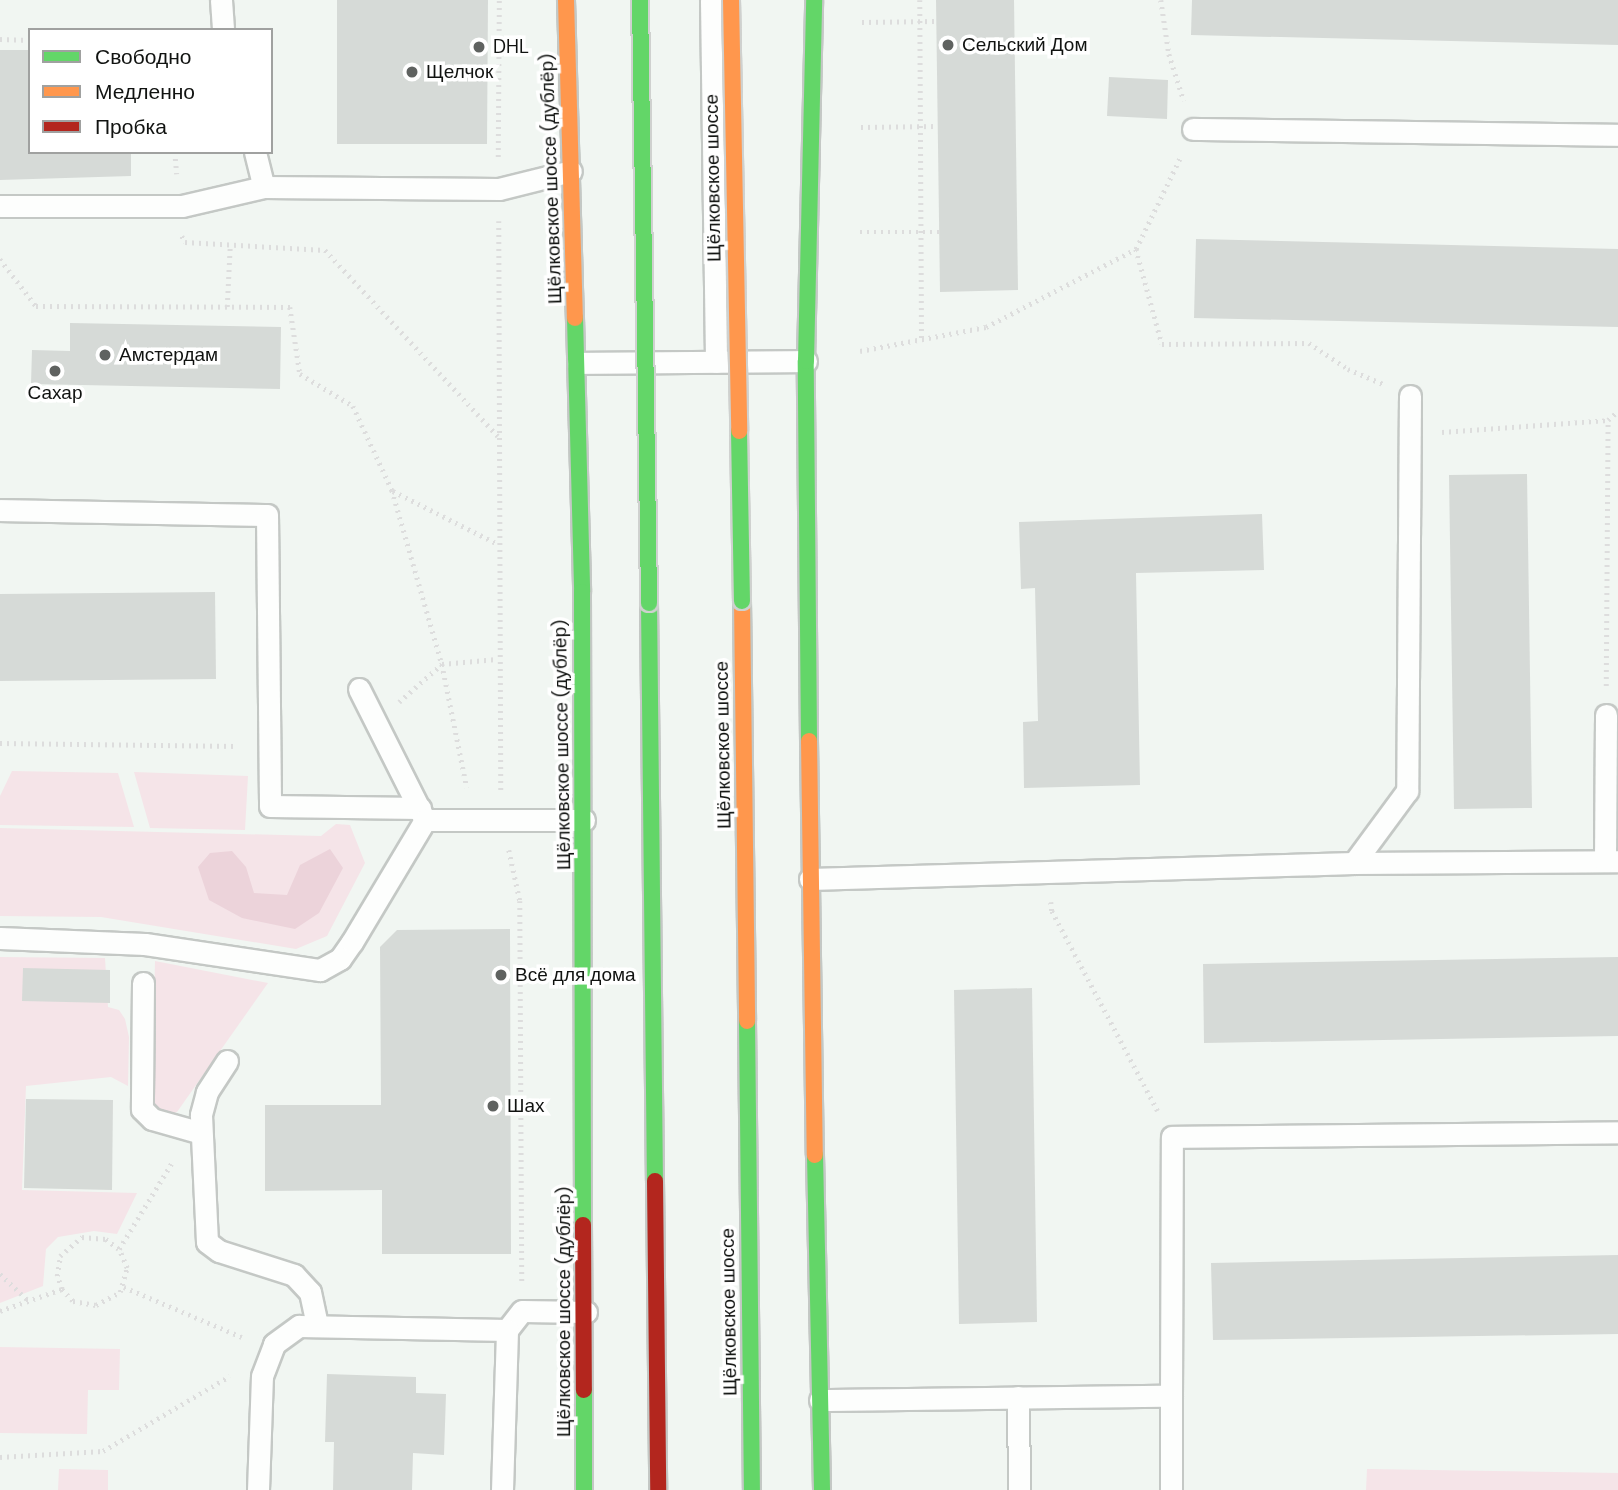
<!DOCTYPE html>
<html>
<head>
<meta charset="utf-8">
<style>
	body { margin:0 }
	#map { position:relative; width:1618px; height:1490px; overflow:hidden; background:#f1f6f2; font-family:"DM Sans",sans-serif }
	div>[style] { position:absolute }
	.green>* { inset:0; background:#f5e4e8 }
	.forest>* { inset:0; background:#ecd3da }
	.building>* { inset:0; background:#d6dad7 }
	.path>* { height:4.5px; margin-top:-2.25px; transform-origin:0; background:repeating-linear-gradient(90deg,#ddd 0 2px,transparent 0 7px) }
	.roads { filter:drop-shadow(2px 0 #c4c8c5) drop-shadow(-2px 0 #c4c8c5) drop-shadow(0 2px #c4c8c5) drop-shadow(0 -2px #c4c8c5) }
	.lane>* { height:21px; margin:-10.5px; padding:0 10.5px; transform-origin:10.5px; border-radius:10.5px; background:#fdfefd }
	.fast>* { height:16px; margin:-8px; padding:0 8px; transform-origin:8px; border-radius:8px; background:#63d668 }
	.slow>* { height:16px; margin:-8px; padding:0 8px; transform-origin:8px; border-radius:8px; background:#ff974d }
	.jam>* { height:16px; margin:-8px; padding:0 8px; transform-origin:8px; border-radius:8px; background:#b3261e }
	.bridges { filter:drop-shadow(2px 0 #cfd1cf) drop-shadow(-2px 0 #cfd1cf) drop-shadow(0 2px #cfd1cf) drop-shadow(0 -2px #cfd1cf) }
	.fast-bridge>* { height:16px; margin:-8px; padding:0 8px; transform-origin:8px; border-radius:8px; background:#63d668 }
	.slow-bridge>* { height:16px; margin:-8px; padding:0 8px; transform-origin:8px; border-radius:8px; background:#ff974d }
	.dots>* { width:19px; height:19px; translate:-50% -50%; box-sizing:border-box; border:4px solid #fff; border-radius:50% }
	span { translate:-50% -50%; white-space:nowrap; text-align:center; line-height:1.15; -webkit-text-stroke:7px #fff; paint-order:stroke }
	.poi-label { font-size:19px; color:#111311 }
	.left { translate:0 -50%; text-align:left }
	.street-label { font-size:19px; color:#111311 }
	.legend { position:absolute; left:28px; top:28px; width:245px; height:126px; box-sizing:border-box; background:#fff; border:2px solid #a0a1a0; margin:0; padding:9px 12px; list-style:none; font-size:21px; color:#111311 }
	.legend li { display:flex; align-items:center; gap:14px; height:35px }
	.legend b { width:35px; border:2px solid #a0a1a0 }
</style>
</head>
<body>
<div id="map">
	<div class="green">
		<div style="clip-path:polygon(12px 771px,118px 773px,134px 827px,0 825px,0 796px)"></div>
		<div style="clip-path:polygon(134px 772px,248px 776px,245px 830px,150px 828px)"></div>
		<div style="clip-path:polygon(336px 824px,350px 825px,365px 863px,327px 936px,296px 949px,101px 917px,0 916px,0 828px,321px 836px)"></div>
		<div style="clip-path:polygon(0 957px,105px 958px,108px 1007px,119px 1010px,125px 1019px,129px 1037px,128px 1086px,111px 1077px,26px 1086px,22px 1190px,137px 1193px,117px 1234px,94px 1231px,58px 1237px,46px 1249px,43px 1286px,0 1303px)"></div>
		<div style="clip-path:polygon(155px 961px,268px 983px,177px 1112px,168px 1115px,152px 1102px)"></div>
		<div style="clip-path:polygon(0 1347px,120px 1349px,119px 1390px,88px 1390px,87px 1434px,0 1433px)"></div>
		<div style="clip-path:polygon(59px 1469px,108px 1470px,108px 1490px,58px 1490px)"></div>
		<div style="clip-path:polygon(1367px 1469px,1618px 1473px,1618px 1490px,1366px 1490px)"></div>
	</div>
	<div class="forest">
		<div style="clip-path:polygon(330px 849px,343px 868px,319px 913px,295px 929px,242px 918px,209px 900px,198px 867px,210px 853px,232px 851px,246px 867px,254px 893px,287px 895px,300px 865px)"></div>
	</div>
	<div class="building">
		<div style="clip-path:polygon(337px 0,488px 0,487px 144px,337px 144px)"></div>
		<div style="clip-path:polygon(936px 0,1014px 0,1018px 290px,940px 292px)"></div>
		<div style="clip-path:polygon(1192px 0,1618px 0,1618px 45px,1191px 35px)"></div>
		<div style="clip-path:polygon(0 50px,30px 50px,30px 152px,131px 152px,131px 176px,0 180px)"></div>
		<div style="clip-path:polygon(1109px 77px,1168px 80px,1167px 119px,1107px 116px)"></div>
		<div style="clip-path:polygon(1196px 239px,1618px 249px,1618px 327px,1194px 318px)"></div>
		<div style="clip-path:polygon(70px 323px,281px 327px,280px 389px,31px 384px,32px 350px,70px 351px)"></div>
		<div style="clip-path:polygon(1527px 474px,1532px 808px,1454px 809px,1449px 475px)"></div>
		<div style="clip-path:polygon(1262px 514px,1264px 570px,1136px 573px,1140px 785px,1024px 788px,1023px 722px,1038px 721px,1035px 588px,1021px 589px,1019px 522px)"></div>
		<div style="clip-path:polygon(215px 592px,216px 679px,0 681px,0 594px)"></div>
		<div style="clip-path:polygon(510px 929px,511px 1254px,382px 1254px,382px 1190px,265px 1191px,265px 1105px,381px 1105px,380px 947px,397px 930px)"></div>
		<div style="clip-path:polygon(1618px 957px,1618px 1036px,1204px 1043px,1203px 964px)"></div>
		<div style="clip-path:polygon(23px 968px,110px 970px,110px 1003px,22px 1001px)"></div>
		<div style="clip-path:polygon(1032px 988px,1037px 1322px,959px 1324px,954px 990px)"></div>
		<div style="clip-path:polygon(26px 1099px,113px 1100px,112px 1190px,24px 1188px)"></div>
		<div style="clip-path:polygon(1618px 1255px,1618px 1334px,1213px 1340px,1211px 1263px)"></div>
		<div style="clip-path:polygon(327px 1374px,416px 1377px,416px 1393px,446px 1394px,444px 1455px,413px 1453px,412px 1490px,333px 1490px,334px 1442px,325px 1442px)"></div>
	</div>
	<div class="path">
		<div style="left:920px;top:0;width:339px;rotate:89.7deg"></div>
		<div style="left:1161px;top:0;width:55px;rotate:81.6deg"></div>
		<div style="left:1169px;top:54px;width:49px;rotate:72.3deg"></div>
		<div style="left:862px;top:22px;width:74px;rotate:-0.8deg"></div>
		<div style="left:0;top:39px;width:30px;rotate:2deg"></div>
		<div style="left:861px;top:127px;width:76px;rotate:-0.8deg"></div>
		<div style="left:175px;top:152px;width:22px;rotate:85deg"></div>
		<div style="left:498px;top:157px;width:157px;rotate:-89.6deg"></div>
		<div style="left:499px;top:221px;width:569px;rotate:89.8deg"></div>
		<div style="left:860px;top:232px;width:79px"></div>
		<div style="left:182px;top:236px;width:7px;rotate:63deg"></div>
		<div style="left:185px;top:242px;width:140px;rotate:3.3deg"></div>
		<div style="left:325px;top:250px;width:254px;rotate:47.1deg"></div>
		<div style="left:1136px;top:249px;width:98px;rotate:74.7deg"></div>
		<div style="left:1162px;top:344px;width:147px;rotate:-0.4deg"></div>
		<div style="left:1309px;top:343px;width:47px;rotate:33.7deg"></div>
		<div style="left:1348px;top:369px;width:38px;rotate:23deg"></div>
		<div style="left:0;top:259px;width:59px;rotate:52.5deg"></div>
		<div style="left:36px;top:306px;width:254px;rotate:0.2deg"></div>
		<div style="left:290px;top:307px;width:68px;rotate:81.5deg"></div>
		<div style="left:300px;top:374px;width:62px;rotate:31.1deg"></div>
		<div style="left:353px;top:406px;width:93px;rotate:65.1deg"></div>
		<div style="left:392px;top:490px;width:181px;rotate:74deg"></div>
		<div style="left:442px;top:664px;width:126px;rotate:78.6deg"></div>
		<div style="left:227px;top:307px;width:62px;rotate:-87.2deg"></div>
		<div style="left:860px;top:351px;width:128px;rotate:-10.8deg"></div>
		<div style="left:986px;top:327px;width:169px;rotate:-27.5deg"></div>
		<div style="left:1136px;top:249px;width:101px;rotate:-64.2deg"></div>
		<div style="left:1442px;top:432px;width:166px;rotate:-4.1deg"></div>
		<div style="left:393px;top:491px;width:118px;rotate:26.8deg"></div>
		<div style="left:1606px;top:686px;width:266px;rotate:-89.6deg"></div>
		<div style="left:1608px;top:420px;width:13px;rotate:-42deg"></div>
		<div style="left:399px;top:702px;width:57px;rotate:-41.5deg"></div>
		<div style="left:442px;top:664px;width:55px;rotate:-5.2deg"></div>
		<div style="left:0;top:743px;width:237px;rotate:0.7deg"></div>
		<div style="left:509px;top:850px;width:52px;rotate:77.8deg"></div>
		<div style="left:520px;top:901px;width:380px;rotate:89.7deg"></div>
		<div style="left:1051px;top:902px;width:9px;rotate:84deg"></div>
		<div style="left:1052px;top:911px;width:226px;rotate:62.1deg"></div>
		<div style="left:0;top:1274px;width:40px;rotate:43deg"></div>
		<div style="left:124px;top:1287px;width:128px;rotate:23deg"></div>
		<div style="left:62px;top:1289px;width:14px;rotate:-111deg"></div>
		<div style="left:57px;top:1276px;width:20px;rotate:-81deg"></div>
		<div style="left:60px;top:1256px;width:29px;rotate:-41deg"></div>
		<div style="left:82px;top:1237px;width:24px;rotate:5deg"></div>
		<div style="left:106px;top:1239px;width:16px;rotate:38deg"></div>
		<div style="left:0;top:1311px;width:66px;rotate:-19.5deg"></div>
		<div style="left:62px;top:1289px;width:16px;rotate:47deg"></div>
		<div style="left:73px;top:1301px;width:23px;rotate:10deg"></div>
		<div style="left:96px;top:1305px;width:27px;rotate:-28deg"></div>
		<div style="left:120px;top:1292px;width:25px;rotate:-74deg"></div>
		<div style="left:127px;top:1268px;width:21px;rotate:-113deg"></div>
		<div style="left:119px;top:1249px;width:100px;rotate:-58.5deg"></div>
		<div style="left:0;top:1457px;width:103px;rotate:-3.3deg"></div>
		<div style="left:103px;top:1451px;width:147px;rotate:-30.6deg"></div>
	</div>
	<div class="roads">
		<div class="lane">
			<div style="left:221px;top:0;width:30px;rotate:86deg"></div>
			<div style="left:711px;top:0;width:362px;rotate:89.2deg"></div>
			<div style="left:1193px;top:129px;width:425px;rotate:0.8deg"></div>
			<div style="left:255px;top:152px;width:36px;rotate:76deg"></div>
			<div style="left:264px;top:187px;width:235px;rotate:0.5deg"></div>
			<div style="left:499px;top:189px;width:74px;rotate:-14deg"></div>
			<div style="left:0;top:206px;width:182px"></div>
			<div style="left:182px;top:206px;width:84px;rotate:-13deg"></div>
			<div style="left:578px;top:363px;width:228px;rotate:-0.5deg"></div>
			<div style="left:1410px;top:396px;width:395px;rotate:90.4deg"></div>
			<div style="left:1407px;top:791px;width:89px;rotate:126.4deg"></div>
			<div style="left:1354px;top:863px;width:264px;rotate:-0.4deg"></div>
			<div style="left:0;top:510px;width:267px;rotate:1.1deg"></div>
			<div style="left:267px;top:515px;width:291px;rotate:89.4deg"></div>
			<div style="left:270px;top:806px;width:150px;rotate:0.8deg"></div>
			<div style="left:359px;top:689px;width:144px;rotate:63.3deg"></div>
			<div style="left:1605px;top:861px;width:146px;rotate:-89.6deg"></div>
			<div style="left:810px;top:879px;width:544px;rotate:-1.68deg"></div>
			<div style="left:0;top:938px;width:145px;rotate:2.4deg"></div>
			<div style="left:145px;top:944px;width:177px;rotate:8.5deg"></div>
			<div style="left:320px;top:970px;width:23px;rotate:-29deg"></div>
			<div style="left:340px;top:959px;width:21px;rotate:-55deg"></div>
			<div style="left:352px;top:942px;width:142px;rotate:-59.1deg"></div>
			<div style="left:425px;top:820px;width:159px"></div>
			<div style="left:143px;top:983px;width:126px;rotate:90.5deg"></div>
			<div style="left:142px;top:1109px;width:14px;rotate:45deg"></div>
			<div style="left:152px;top:1119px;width:51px;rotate:15.9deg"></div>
			<div style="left:227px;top:1061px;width:37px;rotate:123deg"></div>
			<div style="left:207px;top:1092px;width:24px;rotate:105deg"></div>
			<div style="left:201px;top:1115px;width:127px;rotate:87.3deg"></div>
			<div style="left:207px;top:1242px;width:15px;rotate:37deg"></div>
			<div style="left:219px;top:1251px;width:79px;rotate:17.7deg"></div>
			<div style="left:294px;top:1275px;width:23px;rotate:47deg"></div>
			<div style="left:310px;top:1292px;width:34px;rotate:78deg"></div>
			<div style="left:1018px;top:1397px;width:93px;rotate:89.4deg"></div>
			<div style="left:820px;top:1400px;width:351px;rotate:-0.7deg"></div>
			<div style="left:1171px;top:1396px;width:259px;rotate:-89.8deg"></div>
			<div style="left:1172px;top:1137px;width:446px;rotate:-0.6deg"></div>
			<div style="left:258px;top:1490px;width:114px;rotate:-88deg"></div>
			<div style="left:262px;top:1376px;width:34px;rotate:-69deg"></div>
			<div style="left:274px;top:1344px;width:31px;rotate:-36deg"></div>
			<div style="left:299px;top:1326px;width:208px;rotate:1.1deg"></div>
			<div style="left:507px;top:1330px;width:24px;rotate:-52deg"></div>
			<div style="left:522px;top:1311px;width:64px;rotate:0.9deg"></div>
			<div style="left:502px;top:1490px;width:160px;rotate:-88.2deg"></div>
			<div style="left:1171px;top:1490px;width:94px;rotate:-90deg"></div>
		</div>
		<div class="fast">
			<div style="left:575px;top:318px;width:274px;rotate:88.5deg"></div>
			<div style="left:582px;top:592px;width:633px;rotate:89.91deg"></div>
			<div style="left:649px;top:603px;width:578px;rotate:89.41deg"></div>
			<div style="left:809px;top:741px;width:380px;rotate:-90.5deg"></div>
			<div style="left:806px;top:361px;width:361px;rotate:-88.7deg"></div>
			<div style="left:747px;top:1021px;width:469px;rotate:89.4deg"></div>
			<div style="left:815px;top:1155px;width:335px;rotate:88.8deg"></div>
			<div style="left:584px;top:1390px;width:100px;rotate:90deg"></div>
		</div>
		<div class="slow">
			<div style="left:566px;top:0;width:318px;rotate:88.4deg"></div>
			<div style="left:742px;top:601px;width:420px;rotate:89.3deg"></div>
			<div style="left:809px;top:741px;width:414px;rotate:89.2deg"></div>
		</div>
		<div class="jam">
			<div style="left:655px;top:1181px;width:309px;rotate:89.4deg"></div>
			<div style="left:583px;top:1225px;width:165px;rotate:89.7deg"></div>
		</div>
	</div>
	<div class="bridges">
		<div class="fast-bridge">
			<div style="left:640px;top:0;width:603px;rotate:89.14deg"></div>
			<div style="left:739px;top:431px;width:170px;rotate:89deg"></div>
		</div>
		<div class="slow-bridge">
			<div style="left:731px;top:0;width:431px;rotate:88.9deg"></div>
		</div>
	</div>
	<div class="dots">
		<div style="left:948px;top:45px;background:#5f6260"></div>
		<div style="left:479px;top:47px;background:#5f6260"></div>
		<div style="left:412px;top:72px;background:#5f6260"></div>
		<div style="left:105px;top:355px;background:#5f6260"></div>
		<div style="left:55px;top:371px;background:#5f6260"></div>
		<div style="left:501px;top:975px;background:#5f6260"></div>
		<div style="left:493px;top:1106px;background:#5f6260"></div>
	</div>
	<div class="poi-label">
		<span class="left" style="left:962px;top:45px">Сельский Дом</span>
		<span class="left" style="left:493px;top:47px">DHL</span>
		<span class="left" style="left:426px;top:72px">Щелчок</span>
		<span class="left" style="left:119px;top:355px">Амстердам</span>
		<span style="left:55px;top:393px">Сахар</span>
		<span class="left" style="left:515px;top:975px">Всё для дома</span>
		<span class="left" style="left:507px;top:1106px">Шах</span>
	</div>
	<div class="street-label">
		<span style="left:713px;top:178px;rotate:-91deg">Щёлковское шоссе</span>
		<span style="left:551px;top:179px;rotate:-92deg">Щёлковское шоссе (дублёр)</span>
		<span style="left:562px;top:745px;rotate:-91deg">Щёлковское шоссе (дублёр)</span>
		<span style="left:723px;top:745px;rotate:-91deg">Щёлковское шоссе</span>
		<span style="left:564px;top:1312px;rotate:-90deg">Щёлковское шоссе (дублёр)</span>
		<span style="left:729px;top:1312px;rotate:-91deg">Щёлковское шоссе</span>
	</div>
	<ul class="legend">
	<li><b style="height:9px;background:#63d668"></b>Свободно</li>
	<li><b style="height:9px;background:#ff974d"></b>Медленно</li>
	<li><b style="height:9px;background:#b3261e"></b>Пробка</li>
	</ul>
</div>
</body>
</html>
